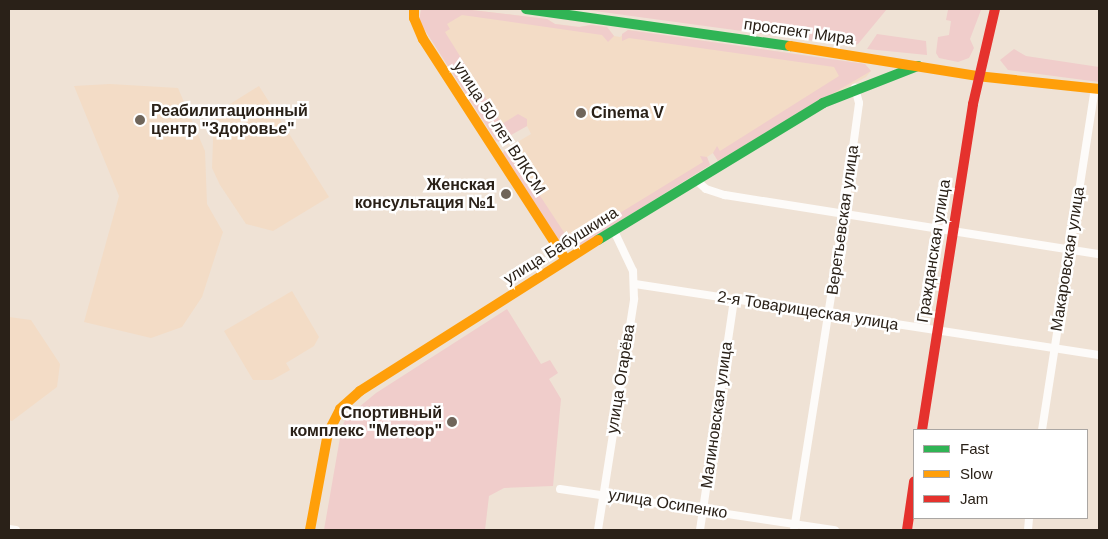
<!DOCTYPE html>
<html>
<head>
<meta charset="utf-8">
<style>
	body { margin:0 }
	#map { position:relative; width:1108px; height:539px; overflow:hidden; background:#efe2d5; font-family:Helvetica,sans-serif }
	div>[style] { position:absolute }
	.built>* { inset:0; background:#f3dcc6 }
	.green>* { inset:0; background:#f0cdcb }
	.street>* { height:8px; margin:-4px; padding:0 4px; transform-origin:4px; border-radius:4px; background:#fdfbf9 }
	.fast>* { height:10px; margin:-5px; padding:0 5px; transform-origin:5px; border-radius:5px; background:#30b455 }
	.slow>* { height:10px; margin:-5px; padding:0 5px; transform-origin:5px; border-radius:5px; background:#ff9f0a }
	.jam>* { height:10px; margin:-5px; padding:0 5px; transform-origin:5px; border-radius:5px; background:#e5322d }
	.dots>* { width:14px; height:14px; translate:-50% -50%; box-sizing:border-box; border:2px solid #fff; border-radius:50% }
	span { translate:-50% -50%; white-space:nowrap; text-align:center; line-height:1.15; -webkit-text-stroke:5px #fff; paint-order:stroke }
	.street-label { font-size:16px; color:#2a2118 }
	.poi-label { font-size:16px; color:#2a2118; font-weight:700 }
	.left { translate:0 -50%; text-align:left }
	.right { translate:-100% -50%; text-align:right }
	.frame { position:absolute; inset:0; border:10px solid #2a2118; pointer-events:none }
	.legend { position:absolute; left:913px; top:429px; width:175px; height:90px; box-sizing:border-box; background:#fff; border:1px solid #aaa6a3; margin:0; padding:6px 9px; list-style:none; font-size:15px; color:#2a2118 }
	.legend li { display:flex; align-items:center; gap:10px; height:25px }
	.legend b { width:25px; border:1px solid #aaa6a3 }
</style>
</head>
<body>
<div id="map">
	<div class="built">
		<div style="clip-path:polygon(421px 9px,463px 9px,547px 19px,555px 24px,579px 27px,591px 25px,607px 27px,614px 36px,620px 37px,628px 30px,865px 64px,871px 71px,866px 77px,761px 134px,732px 155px,718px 161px,713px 153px,707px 157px,710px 165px,571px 248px,562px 244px,504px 150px,531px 134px,527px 126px,496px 141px)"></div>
		<div style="clip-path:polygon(110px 84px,178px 88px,205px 151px,207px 204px,223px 232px,202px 297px,182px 327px,151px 338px,84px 322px,119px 196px,74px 86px)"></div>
		<div style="clip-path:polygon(259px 86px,329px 197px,273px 231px,246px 224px,220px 185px,212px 168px,214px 114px)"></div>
		<div style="clip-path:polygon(292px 291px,319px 337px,314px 346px,286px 363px,290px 370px,272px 380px,253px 380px,224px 331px)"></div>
		<div style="clip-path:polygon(9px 317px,31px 320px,60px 364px,57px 387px,12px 421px,9px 420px)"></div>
	</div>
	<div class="green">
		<div style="clip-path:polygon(421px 9px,463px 9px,547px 19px,555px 24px,579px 27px,591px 25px,607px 27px,614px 36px,608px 42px,602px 35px,462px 15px,447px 24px,450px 29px,445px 32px,502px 124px,518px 114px,527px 119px,527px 126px,499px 142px,496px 141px,419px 21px)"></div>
		<div style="clip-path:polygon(580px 9px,887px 9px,858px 44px,852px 46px)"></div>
		<div style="clip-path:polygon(984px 9px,981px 10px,970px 39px,974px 48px,969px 58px,958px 62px,939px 58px,936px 53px,938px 37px,949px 35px,951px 21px,946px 20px,948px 10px)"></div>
		<div style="clip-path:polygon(628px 30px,865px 64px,871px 71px,718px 161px,713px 153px,717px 146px,720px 151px,839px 76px,834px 67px,629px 38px,622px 41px,622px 34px)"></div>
		<div style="clip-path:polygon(877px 34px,926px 41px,927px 55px,867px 49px)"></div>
		<div style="clip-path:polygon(1014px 49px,1026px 56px,1099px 67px,1099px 82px,1008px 70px,1000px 60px)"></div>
		<div style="clip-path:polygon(508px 147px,571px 243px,703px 162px,700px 156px,707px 157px,710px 165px,577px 248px,571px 248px,558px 241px,502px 154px)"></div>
		<div style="clip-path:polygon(507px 309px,541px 364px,550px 360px,558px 373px,549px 379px,561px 399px,553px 486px,504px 488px,489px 496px,485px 530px,324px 530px,342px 426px,347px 417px,376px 393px)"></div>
	</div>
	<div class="street">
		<div style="left:696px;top:180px;width:13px;rotate:42deg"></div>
		<div style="left:706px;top:189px;width:20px;rotate:18deg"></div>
		<div style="left:725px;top:195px;width:379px;rotate:9deg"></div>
		<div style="left:635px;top:284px;width:469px;rotate:8.7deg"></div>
		<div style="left:1042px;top:430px;width:345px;rotate:-81.2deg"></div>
		<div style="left:560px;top:489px;width:278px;rotate:8.5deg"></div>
		<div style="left:9px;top:529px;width:7px;rotate:8deg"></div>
		<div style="left:598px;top:530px;width:234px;rotate:-81.1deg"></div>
		<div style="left:634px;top:299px;width:28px;rotate:-92deg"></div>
		<div style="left:633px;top:271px;width:44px;rotate:-115.4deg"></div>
		<div style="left:700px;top:530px;width:232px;rotate:-81.6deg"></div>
		<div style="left:794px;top:530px;width:321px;rotate:-81deg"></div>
		<div style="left:844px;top:213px;width:111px;rotate:-82.2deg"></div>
		<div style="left:859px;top:103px;width:16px;rotate:-105deg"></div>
		<div style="left:1028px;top:530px;width:12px;rotate:-85deg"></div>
	</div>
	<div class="fast">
		<div style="left:526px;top:9px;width:267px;rotate:8deg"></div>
		<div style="left:598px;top:240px;width:263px;rotate:-31.3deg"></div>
		<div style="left:823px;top:103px;width:102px;rotate:-21.3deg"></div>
	</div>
	<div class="slow">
		<div style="left:414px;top:9px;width:9px;rotate:90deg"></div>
		<div style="left:414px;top:18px;width:23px;rotate:67deg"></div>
		<div style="left:423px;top:39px;width:263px;rotate:57.1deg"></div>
		<div style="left:790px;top:46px;width:189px;rotate:9.1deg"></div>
		<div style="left:977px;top:76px;width:123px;rotate:6.1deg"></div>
		<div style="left:310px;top:530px;width:99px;rotate:-79.5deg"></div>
		<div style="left:328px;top:433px;width:27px;rotate:-63deg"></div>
		<div style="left:340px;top:409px;width:27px;rotate:-42deg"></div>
		<div style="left:360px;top:391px;width:282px;rotate:-32.4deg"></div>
	</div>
	<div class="jam">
		<div style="left:922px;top:430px;width:330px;rotate:-81.1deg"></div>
		<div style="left:973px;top:104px;width:98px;rotate:-77deg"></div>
		<div style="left:907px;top:530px;width:49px;rotate:-81.7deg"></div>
	</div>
	<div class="dots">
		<div style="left:581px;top:113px;background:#6f655a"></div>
		<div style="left:140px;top:120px;background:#6f655a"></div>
		<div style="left:506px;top:194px;background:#6f655a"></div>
		<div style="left:452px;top:422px;background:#6f655a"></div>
	</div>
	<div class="street-label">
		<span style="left:799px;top:32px;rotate:8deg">проспект Мира</span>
		<span style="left:499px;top:128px;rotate:57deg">улица 50 лет ВЛКСМ</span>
		<span style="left:843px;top:220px;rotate:-82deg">Веретьевская улица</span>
		<span style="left:561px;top:246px;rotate:-32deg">улица Бабушкина</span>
		<span style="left:934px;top:251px;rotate:-81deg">Гражданская улица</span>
		<span style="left:1068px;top:259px;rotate:-81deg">Макаровская улица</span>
		<span style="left:808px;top:311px;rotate:9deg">2-я Товарищеская улица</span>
		<span style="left:621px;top:379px;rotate:-81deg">улица Огарёва</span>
		<span style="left:717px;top:415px;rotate:-82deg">Малиновская улица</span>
		<span style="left:668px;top:504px;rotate:9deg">улица Осипенко</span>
	</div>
	<div class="poi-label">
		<span class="left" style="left:151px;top:120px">Реабилитационный<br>центр "Здоровье"</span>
		<span class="left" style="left:591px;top:113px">Cinema V</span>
		<span class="right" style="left:495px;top:194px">Женская<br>консультация №1</span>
		<span class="right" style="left:442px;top:422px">Спортивный<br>комплекс "Метеор"</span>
	</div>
	<div class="frame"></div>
	<ul class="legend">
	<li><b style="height:6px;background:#30b455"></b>Fast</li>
	<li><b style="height:6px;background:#ff9f0a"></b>Slow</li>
	<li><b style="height:6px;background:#e5322d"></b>Jam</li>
	</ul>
</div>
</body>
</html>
